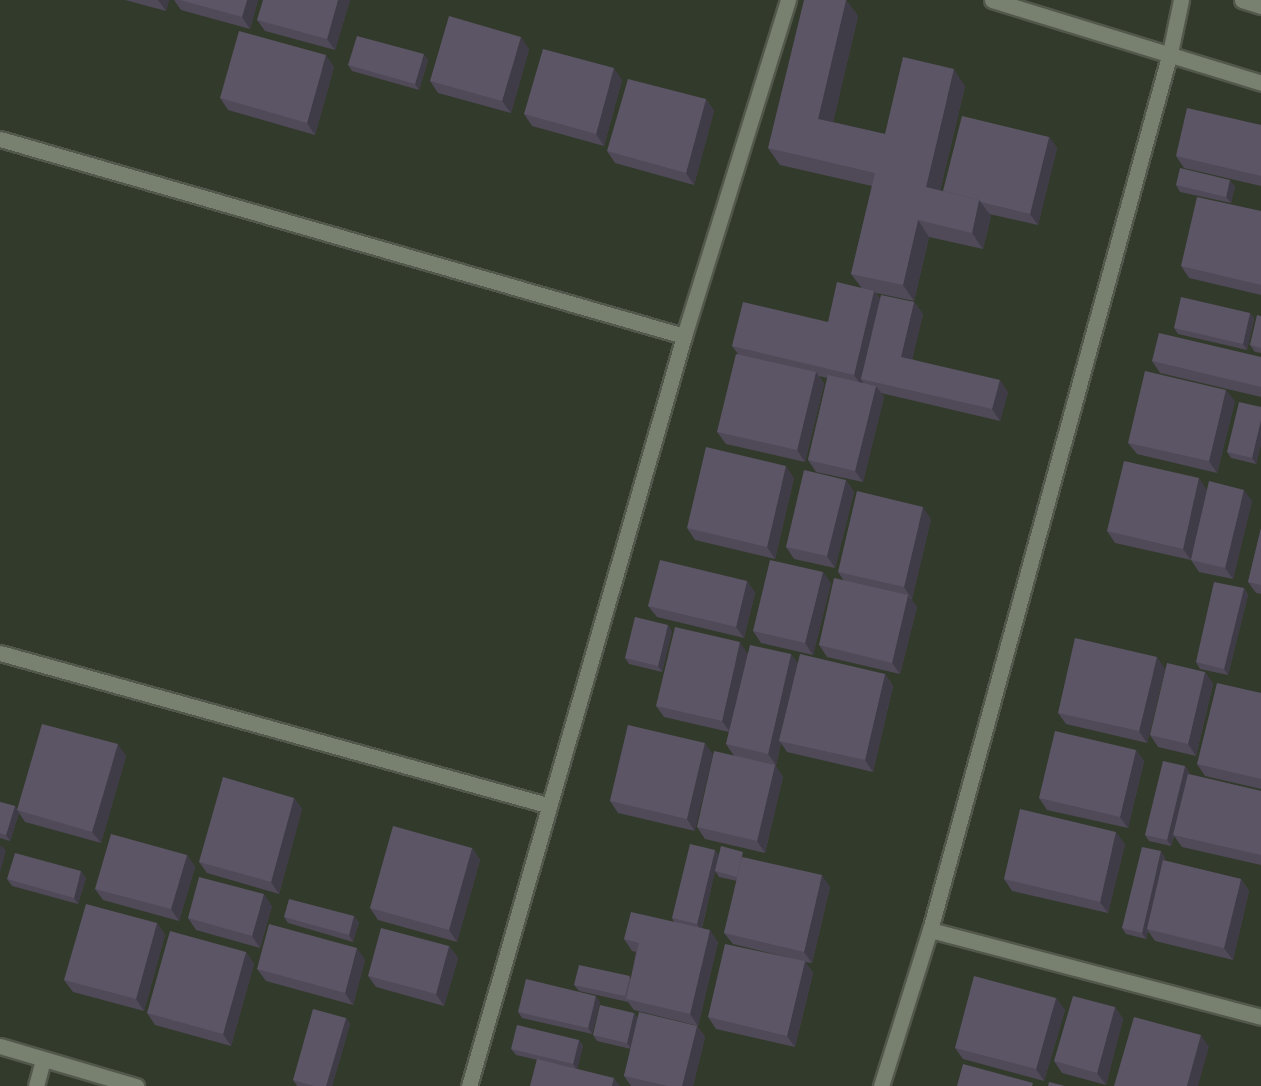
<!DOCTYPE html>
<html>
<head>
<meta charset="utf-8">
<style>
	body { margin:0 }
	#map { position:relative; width:1261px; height:1086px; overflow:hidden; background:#323a2b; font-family:"Exo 2",sans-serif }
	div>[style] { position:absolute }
	.roads { filter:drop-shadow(2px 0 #52584b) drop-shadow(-2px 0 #52584b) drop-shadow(0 2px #52584b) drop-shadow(0 -2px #52584b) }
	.street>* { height:15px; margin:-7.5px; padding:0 7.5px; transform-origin:7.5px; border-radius:7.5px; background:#788170 }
	.wall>* { inset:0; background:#4f4958 }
	.shaded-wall>* { inset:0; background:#403c47 }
	.building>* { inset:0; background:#5c5566 }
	span { translate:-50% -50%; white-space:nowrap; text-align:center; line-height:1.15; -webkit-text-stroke:6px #283021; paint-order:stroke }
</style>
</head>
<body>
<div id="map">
	<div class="roads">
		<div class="street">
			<div style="left:992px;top:0;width:282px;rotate:17.1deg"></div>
			<div style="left:1242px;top:0;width:20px;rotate:18deg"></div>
			<div style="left:0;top:139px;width:712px;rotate:16.07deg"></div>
			<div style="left:0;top:653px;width:568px;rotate:15.53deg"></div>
			<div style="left:930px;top:930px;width:342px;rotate:14.7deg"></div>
			<div style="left:0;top:1046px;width:142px;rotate:16.4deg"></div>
			<div style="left:36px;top:1086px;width:27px;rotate:-75deg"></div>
			<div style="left:469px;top:1086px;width:780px;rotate:-74deg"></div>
			<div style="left:684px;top:336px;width:352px;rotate:-72.8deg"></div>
			<div style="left:881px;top:1086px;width:164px;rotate:-72.6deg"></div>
			<div style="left:930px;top:930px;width:909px;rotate:-74.7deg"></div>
			<div style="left:1170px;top:53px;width:54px;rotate:-78.3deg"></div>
		</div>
	</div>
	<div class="wall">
		<div style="clip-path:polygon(125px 0,169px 0,166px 11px)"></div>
		<div style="clip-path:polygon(174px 0,258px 0,250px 29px,181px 10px)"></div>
		<div style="clip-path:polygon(350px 0,335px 50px,265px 31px,257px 20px)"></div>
		<div style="clip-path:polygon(846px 0,858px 16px,833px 122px,885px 134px,965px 86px,940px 191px,943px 191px,1049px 137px,1057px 148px,1038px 225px,989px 214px,991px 216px,983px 249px,929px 237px,914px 301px,876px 293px,880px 299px,914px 302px,923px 314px,912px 359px,1008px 392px,1000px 421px,881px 393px,884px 397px,863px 482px,816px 472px,808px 460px,827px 378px,819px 376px,824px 384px,805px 462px,726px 444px,717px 432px,738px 354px,732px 346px,828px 322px,861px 287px,851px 274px,872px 186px,780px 165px,768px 148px)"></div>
		<div style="clip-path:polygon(529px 49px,511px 113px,438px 93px,430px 81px)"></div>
		<div style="clip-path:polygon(428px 60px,419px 90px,352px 71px,348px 65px)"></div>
		<div style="clip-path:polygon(334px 67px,315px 135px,228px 110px,220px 98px)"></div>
		<div style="clip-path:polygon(622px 80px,604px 146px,532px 126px,524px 114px)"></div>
		<div style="clip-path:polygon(706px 99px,714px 111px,694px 185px,615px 163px,607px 151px)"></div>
		<div style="clip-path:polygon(1261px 125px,1261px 186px,1184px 168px,1176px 156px)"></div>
		<div style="clip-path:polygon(1176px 185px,1235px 186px,1231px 203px,1180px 192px)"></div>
		<div style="clip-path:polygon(1261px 211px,1261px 295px,1189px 278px,1181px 266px)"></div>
		<div style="clip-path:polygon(1250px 313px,1254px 319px,1247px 350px,1178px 334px,1174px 328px)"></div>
		<div style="clip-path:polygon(1261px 316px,1261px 353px,1255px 352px,1250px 345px)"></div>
		<div style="clip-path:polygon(1261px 357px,1261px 397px,1160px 373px,1152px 361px)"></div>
		<div style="clip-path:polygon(1235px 401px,1217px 473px,1137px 454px,1128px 443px)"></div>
		<div style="clip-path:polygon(1261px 407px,1261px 444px,1256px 464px,1231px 458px,1227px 452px)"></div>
		<div style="clip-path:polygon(794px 478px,775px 559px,695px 540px,687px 528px)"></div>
		<div style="clip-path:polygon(846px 480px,854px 492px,835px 568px,794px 559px,786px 547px)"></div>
		<div style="clip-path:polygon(1252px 501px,1233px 579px,1199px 572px,1191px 560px,1115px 543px,1107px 531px)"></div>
		<div style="clip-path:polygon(931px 519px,912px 599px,911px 599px,917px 607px,900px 674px,827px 657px,819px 645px,844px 581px,838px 572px)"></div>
		<div style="clip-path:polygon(1261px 528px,1261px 594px,1256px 593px,1248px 582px)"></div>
		<div style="clip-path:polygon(747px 581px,755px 593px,744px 638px,657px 617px,648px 606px)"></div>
		<div style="clip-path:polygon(831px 583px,813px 655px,761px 643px,753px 631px)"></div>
		<div style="clip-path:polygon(1244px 588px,1248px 595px,1228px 675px,1200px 669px,1196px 662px)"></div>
		<div style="clip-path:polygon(672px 631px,662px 672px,629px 664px,625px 658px)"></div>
		<div style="clip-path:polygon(748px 653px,791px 654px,798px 664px,885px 674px,893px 686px,873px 772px,787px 752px,781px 743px,776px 765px,775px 765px,783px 777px,765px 853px,705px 839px,697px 827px,734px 756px,726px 744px,729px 732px,664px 717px,656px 706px)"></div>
		<div style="clip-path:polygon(1165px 669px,1147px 743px,1066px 724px,1058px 713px)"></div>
		<div style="clip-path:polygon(1205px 672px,1213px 684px,1196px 756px,1158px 747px,1150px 735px)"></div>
		<div style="clip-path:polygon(1261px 693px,1261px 789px,1205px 776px,1197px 764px)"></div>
		<div style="clip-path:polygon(628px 725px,695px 831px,618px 813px,610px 801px)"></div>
		<div style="clip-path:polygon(1136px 750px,1144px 761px,1128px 828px,1047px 810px,1039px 798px)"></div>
		<div style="clip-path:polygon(126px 756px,101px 843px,25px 822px,17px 810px)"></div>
		<div style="clip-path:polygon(1185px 766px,1189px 772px,1189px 774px,1261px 791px,1261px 865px,1182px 847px,1174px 836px,1171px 846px,1149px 841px,1145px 835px)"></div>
		<div style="clip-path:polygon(294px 798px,302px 809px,279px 894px,207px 873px,199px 862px)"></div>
		<div style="clip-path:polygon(0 802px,15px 806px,19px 813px,10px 841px,0 838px)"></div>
		<div style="clip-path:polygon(1125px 844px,1108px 913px,1012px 891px,1004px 879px)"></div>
		<div style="clip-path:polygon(472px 848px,480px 860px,457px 942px,378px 920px,370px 908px)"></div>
		<div style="clip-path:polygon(715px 850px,719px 856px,747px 858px,830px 887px,812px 963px,805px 962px,813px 973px,795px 1047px,716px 1029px,708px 1017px,790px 958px,733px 944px,724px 933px,737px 881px,719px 877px,715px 871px,702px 928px,718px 942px,698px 1026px,634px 1010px,628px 1002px,579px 991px,574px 985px,631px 978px,636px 952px,632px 951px,624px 939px,674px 922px,672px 918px)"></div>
		<div style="clip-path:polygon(187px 855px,195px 867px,179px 921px,103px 900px,95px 889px)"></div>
		<div style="clip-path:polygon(1165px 857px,1164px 861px,1241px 879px,1249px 891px,1233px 960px,1155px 941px,1148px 931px,1146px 939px,1126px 934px,1122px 928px)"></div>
		<div style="clip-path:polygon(86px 878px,78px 904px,12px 886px,7px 879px)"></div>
		<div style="clip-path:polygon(272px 906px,260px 948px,196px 930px,188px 918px)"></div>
		<div style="clip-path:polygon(284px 917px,359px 922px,353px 942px,288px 923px)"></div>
		<div style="clip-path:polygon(157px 923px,165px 935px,144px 1011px,73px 992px,64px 980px)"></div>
		<div style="clip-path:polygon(449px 946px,458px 958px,444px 1006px,376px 987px,368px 976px)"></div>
		<div style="clip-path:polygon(246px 952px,254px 964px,231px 1046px,155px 1025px,147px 1013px)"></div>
		<div style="clip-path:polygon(365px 960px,353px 1005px,266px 981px,257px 969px)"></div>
		<div style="clip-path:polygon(1056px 998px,1065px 1010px,1044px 1081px,963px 1059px,955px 1048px)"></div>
		<div style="clip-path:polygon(600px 1002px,592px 1034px,522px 1018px,518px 1012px)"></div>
		<div style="clip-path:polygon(1115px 1007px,1123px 1019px,1106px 1085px,1062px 1073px,1054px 1061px)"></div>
		<div style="clip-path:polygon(634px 1013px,638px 1019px,697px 1026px,705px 1037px,693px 1086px,631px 1086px,624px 1076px,631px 1049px,597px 1041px,593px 1035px)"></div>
		<div style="clip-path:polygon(346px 1018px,350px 1024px,332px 1086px,297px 1086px,293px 1080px)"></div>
		<div style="clip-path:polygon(579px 1040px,583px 1046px,577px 1069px,516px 1055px,511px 1049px)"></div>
	</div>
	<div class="shaded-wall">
		<div style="clip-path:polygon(158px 0,169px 0,166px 11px)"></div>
		<div style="clip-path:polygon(247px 0,258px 0,250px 29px,242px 17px)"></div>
		<div style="clip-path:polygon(338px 0,350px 0,335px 50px,327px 39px)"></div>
		<div style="clip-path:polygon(846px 0,858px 16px,830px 136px,818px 119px)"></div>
		<div style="clip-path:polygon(521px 37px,529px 49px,511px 113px,502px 101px)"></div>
		<div style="clip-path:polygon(424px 54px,428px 60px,419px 90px,415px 84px)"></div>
		<div style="clip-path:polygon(326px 55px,334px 67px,315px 135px,307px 123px)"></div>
		<div style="clip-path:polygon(614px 68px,622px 80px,604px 146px,596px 134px)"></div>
		<div style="clip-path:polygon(954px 69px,965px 86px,937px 204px,926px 187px)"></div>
		<div style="clip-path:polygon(706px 99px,714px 111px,694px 185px,686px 173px)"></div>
		<div style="clip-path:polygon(1049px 137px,1057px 148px,1038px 225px,1030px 214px)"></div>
		<div style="clip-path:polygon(1230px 180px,1235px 186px,1231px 203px,1226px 197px)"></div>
		<div style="clip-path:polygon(979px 200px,991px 216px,983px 249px,972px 233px)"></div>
		<div style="clip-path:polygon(918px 220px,929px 237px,914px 301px,903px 285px)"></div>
		<div style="clip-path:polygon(874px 291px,883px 302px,861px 379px,863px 382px,862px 386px,854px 375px)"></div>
		<div style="clip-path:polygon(914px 302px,923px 314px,910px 369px,901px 357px)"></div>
		<div style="clip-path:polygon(1250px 313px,1254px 319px,1247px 350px,1243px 344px)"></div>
		<div style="clip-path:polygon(816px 372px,824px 384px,805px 462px,797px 450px)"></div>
		<div style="clip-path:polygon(1000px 380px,1008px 392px,1000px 421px,992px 409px)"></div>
		<div style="clip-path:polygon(876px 386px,884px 397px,863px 482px,855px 471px)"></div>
		<div style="clip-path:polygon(1226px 390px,1235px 401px,1217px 473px,1209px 461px)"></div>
		<div style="clip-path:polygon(1261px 420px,1261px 444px,1256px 464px,1252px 458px)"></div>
		<div style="clip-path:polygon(786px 466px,794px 478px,775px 559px,767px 547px)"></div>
		<div style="clip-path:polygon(1199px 478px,1207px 490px,1191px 560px,1183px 549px)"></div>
		<div style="clip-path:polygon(846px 480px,854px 492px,835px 568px,827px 556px)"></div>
		<div style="clip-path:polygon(1244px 490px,1252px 501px,1233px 579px,1225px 568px)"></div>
		<div style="clip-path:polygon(923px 507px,931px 519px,912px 599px,904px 587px)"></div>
		<div style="clip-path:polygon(823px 572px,831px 583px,813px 655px,805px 643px)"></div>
		<div style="clip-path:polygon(747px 581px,755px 593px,744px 638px,736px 627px)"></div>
		<div style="clip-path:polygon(1244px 588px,1248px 595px,1228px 675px,1224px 669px)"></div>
		<div style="clip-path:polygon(908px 595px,917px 607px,900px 674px,892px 663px)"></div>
		<div style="clip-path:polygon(668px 625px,672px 631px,662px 672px,658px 666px)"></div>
		<div style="clip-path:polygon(740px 642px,748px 654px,730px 732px,722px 721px)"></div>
		<div style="clip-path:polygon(791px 654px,799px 666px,779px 741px,781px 743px,776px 765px,768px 754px)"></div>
		<div style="clip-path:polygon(1157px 657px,1165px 669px,1147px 743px,1139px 731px)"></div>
		<div style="clip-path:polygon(1205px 672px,1213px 684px,1196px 756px,1188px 744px)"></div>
		<div style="clip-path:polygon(885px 674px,893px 686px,873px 772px,865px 760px)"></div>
		<div style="clip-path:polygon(705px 743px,713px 754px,695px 831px,687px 819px)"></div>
		<div style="clip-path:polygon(118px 744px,126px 756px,101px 843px,92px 832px)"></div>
		<div style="clip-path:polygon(1136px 750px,1144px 761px,1128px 828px,1120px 817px)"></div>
		<div style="clip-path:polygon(775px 765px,783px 777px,765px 853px,757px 841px)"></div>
		<div style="clip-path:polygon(1185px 766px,1189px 772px,1171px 846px,1167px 840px)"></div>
		<div style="clip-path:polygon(294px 798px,302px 809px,279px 894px,271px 882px)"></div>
		<div style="clip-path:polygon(15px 806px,19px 813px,10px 841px,6px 835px)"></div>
		<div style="clip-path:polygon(1116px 832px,1125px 844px,1108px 913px,1100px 902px)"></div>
		<div style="clip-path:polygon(1px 845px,6px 851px,0 872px,0 850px)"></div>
		<div style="clip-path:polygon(472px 848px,480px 860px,457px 942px,449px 930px)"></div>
		<div style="clip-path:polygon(715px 850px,719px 856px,701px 930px,697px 924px)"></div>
		<div style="clip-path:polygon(1161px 851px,1165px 857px,1148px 930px,1147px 929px,1148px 931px,1146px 939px,1142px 933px)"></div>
		<div style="clip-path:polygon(187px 855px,195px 867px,179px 921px,171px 909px)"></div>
		<div style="clip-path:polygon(81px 871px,86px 878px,78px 904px,74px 898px)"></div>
		<div style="clip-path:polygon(822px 875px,830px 887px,812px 963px,804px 952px)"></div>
		<div style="clip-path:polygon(1241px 879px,1249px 891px,1233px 960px,1224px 948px)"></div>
		<div style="clip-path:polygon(264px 894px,272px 906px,260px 948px,252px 936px)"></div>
		<div style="clip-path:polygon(354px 916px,359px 922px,353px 942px,349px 935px)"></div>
		<div style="clip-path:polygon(157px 923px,165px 935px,144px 1011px,136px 999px)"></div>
		<div style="clip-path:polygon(710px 930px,718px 942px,698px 1026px,690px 1014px)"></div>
		<div style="clip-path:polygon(449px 946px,458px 958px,444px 1006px,436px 994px)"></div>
		<div style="clip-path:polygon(357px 948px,365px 960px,353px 1005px,345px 993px)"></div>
		<div style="clip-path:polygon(246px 952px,254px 964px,231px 1046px,223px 1034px)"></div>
		<div style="clip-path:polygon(805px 961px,813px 973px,795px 1047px,787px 1036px)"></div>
		<div style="clip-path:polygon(596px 996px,600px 1002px,592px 1034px,588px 1028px)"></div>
		<div style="clip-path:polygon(1056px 998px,1065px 1010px,1044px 1081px,1036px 1069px)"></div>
		<div style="clip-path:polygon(1115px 1007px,1123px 1019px,1106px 1085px,1097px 1073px)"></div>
		<div style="clip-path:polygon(634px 1013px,638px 1019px,631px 1049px,627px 1043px)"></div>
		<div style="clip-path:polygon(346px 1018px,350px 1024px,332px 1086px,326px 1086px)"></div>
		<div style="clip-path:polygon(697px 1026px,705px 1037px,693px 1086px,682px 1086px)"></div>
		<div style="clip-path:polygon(1201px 1035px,1209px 1047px,1198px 1086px,1187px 1086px)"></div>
		<div style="clip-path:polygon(579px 1040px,583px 1046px,577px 1070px,573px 1064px)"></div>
		<div style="clip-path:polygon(614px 1078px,620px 1086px,612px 1086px)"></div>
	</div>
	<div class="building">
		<div style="clip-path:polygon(180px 0,247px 0,242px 17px)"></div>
		<div style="clip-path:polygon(263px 0,338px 0,327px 39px,257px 20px)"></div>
		<div style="clip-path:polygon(804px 0,846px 0,818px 119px,885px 134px,903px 57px,954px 69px,926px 187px,979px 200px,972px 233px,918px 220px,903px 285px,851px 274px,875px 173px,768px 148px)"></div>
		<div style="clip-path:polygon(449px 16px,521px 37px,502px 101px,430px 81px)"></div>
		<div style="clip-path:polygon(239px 31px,326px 55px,307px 123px,220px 98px)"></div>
		<div style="clip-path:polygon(357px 36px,424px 54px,415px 84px,348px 65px)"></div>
		<div style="clip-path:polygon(543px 49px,614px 68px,596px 134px,524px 114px)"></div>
		<div style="clip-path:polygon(628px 79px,706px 99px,686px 173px,607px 151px)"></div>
		<div style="clip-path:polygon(1187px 108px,1261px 125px,1261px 176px,1176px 156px)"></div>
		<div style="clip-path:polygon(962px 116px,1049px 137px,1030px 214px,981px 202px,979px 200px,943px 191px)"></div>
		<div style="clip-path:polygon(1180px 168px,1230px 180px,1226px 197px,1176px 185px)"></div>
		<div style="clip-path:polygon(1197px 197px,1261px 211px,1261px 285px,1181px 266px)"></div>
		<div style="clip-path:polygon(837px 282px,874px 291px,854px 375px,732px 346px,743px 302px,828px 322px)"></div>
		<div style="clip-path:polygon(881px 295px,914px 302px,901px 357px,1000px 380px,992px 409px,861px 379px)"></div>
		<div style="clip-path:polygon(1181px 297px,1250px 313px,1243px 344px,1174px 328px)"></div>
		<div style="clip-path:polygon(1257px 315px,1261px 316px,1261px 348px,1250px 345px)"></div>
		<div style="clip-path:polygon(1159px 333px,1261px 357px,1261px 387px,1152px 361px)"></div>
		<div style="clip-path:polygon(736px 354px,816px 372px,797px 450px,717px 432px)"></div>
		<div style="clip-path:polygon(1145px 371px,1226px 390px,1209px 461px,1128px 443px)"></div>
		<div style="clip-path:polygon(828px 375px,876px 386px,855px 471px,808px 460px)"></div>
		<div style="clip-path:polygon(1239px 402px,1261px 407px,1261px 420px,1252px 458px,1227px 452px)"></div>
		<div style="clip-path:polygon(706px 447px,786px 466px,767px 547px,687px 528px)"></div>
		<div style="clip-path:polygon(1124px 461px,1199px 478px,1183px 549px,1107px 531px)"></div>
		<div style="clip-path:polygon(804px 470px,846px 480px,827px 556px,786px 547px)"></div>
		<div style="clip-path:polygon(1209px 481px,1244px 490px,1225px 568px,1191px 560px)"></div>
		<div style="clip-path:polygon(857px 491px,923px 507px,904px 587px,838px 572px)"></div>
		<div style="clip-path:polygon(1261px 528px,1261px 585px,1248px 582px)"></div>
		<div style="clip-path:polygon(660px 560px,747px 581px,736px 627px,648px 606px)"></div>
		<div style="clip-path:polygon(770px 560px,823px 572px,805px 643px,753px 631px)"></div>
		<div style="clip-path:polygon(834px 578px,908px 595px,892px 663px,819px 645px)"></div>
		<div style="clip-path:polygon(1214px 582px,1244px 588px,1224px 669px,1196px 662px)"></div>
		<div style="clip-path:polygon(635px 617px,668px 625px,658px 666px,625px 658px)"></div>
		<div style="clip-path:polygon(675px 627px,740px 642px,722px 721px,656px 706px)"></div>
		<div style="clip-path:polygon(1075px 638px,1157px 657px,1139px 731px,1058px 713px)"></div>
		<div style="clip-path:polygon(750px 645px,791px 654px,768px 754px,726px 744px)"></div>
		<div style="clip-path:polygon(800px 654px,885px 674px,865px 760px,779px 741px)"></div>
		<div style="clip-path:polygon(1167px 663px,1205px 672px,1188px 744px,1150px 735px)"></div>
		<div style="clip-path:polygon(1217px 683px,1261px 693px,1261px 779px,1197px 764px)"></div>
		<div style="clip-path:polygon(42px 724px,118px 744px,92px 832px,17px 810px)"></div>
		<div style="clip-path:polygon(628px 725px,705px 743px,687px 819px,610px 801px)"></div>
		<div style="clip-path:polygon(1055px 731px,1136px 750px,1120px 817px,1039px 798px)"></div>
		<div style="clip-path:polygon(714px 751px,775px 765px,757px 841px,697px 827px)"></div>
		<div style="clip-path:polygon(1163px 761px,1185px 766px,1167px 840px,1145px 835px)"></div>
		<div style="clip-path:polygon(1188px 774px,1261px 791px,1261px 855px,1173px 835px)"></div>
		<div style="clip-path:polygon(223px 777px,294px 798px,271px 882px,199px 862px)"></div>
		<div style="clip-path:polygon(0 802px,15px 806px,6px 835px,0 833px)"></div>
		<div style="clip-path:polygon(1020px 809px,1116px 832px,1100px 902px,1004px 879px)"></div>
		<div style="clip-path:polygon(393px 826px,472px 848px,449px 930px,370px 908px)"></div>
		<div style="clip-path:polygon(111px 834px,187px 855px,171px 909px,95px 889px)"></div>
		<div style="clip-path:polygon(690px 844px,715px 850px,697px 924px,672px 918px)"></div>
		<div style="clip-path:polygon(721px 846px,743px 852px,737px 877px,715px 871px)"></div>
		<div style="clip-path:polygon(1142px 847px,1161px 851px,1142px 933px,1122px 928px)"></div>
		<div style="clip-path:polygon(15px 853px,81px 871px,74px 898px,7px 879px)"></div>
		<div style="clip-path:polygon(742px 857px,822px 875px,804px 952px,724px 933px)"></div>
		<div style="clip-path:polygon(1163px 860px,1241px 879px,1224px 948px,1147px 929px)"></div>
		<div style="clip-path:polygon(199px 877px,264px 894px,252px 936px,188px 918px)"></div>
		<div style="clip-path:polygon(289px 899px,354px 916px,349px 935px,284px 917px)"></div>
		<div style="clip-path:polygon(86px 904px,157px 923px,136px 999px,64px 980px)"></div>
		<div style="clip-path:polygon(631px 912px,710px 930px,690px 1014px,626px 999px,639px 943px,624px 939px)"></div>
		<div style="clip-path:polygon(269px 924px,357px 948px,345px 993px,257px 969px)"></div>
		<div style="clip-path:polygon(381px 928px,449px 946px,436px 994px,368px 976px)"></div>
		<div style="clip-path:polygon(170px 931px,246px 952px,223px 1034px,147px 1013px)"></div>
		<div style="clip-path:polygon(725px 944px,805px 961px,787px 1036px,708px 1017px)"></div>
		<div style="clip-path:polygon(579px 965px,630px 976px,625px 996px,574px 985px)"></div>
		<div style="clip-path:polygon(974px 976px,1056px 998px,1036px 1069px,955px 1048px)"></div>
		<div style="clip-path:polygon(526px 979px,596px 996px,588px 1028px,518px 1012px)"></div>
		<div style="clip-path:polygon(1073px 996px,1115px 1007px,1097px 1073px,1054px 1061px)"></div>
		<div style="clip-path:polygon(600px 1005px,634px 1013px,627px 1043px,593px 1035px)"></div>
		<div style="clip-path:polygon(313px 1009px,346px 1018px,326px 1086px,314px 1086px,293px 1080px)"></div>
		<div style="clip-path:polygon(639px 1012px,697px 1026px,682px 1086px,668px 1086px,624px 1076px)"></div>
		<div style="clip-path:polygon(1134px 1017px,1201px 1035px,1187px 1086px,1114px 1086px)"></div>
		<div style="clip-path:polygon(517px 1025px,579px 1040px,573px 1064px,511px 1049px)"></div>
		<div style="clip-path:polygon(537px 1059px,614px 1078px,612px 1086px,530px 1086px)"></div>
		<div style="clip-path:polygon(963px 1064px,1033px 1083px,1032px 1086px,957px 1086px)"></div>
		<div style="clip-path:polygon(1049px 1082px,1065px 1086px,1048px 1086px)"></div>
	</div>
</div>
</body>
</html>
